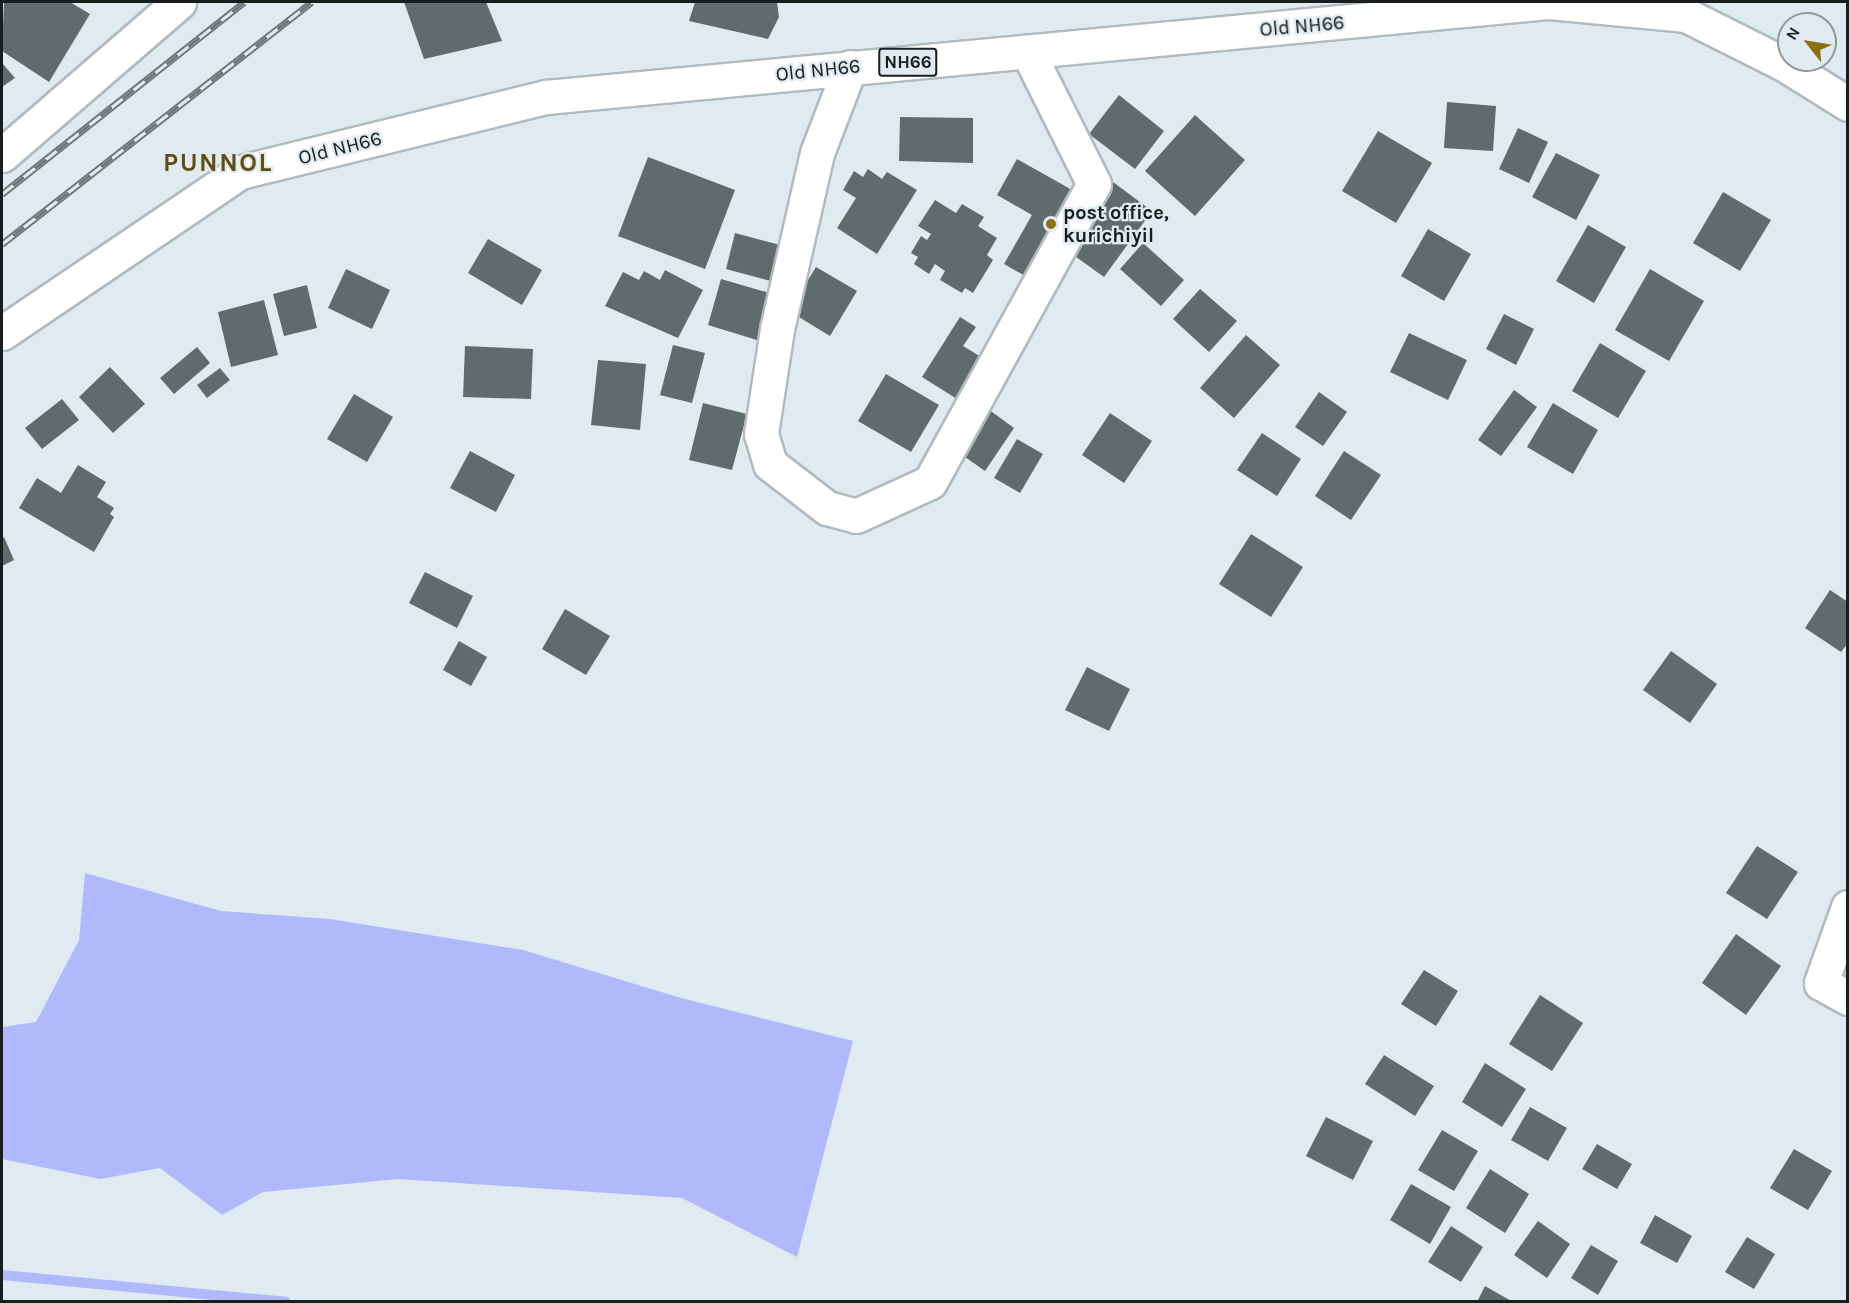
<!DOCTYPE html>
<html>
<head>
<meta charset="utf-8">
<style>
	body { margin:0 }
	#map { position:relative; width:1849px; height:1303px; overflow:hidden; background:#dfebf0; font-family:Karla,sans-serif }
	div>[style] { position:absolute }
	.water>* { inset:0; background:#b1b9fd }
	.stream>* { height:10px; margin:-5px; padding:0 5px; transform-origin:5px; border-radius:5px; background:#b1b9fd }
	.building>* { inset:0; background:#606c6c }
	.roads { filter:drop-shadow(2px 0 #b0bbc0) drop-shadow(-2px 0 #b0bbc0) drop-shadow(0 2px #b0bbc0) drop-shadow(0 -2px #b0bbc0) }
	.minor>* { height:33px; margin:-16.5px; padding:0 16.5px; transform-origin:16.5px; border-radius:16.5px; background:#fff }
	.primary>* { height:33px; margin:-16.5px; padding:0 16.5px; transform-origin:16.5px; border-radius:16.5px; background:#fff }
	.rail>* { height:7px; margin-top:-3.5px; transform-origin:0; background:repeating-linear-gradient(90deg,#dfebf0 0 14px,#70787b 0 28px); box-sizing:border-box; border-block:2px solid #70787b }
	.dots>* { width:16px; height:16px; translate:-50% -50%; box-sizing:border-box; border:3px solid #dfebf0; border-radius:50% }
	span { translate:-50% -50%; white-space:nowrap; text-align:center; line-height:1.15; -webkit-text-stroke:4.5px #dfebf0; paint-order:stroke }
	.shield-label span { padding:2px 4px; background:#dfebf0; border:2px solid; border-radius:4px; -webkit-text-stroke-width:0 }
	.shield-label { font-size:18px; color:#181d1e; font-weight:700 }
	.street-label { font-size:20px; color:#181d1e }
	.poi-label { font-size:20px; color:#181d1e; font-weight:700 }
	.left { translate:0 -50%; text-align:left }
	.district-label { font-size:26px; color:#624e12; font-weight:700; letter-spacing:1.5px }
	.frame { position:absolute; inset:0; border:3px solid #181d1e; pointer-events:none }
	.north { position:absolute; left:1777px; top:12px; width:60px; height:60px; box-sizing:border-box; background:#dfebf0; border:2px solid #8f999c; border-radius:50%; rotate:301deg; font-size:16px; font-weight:700; line-height:24px; text-align:center; color:#181d1e }
	.north::after { content:''; display:block; margin:auto; width:21px; height:27px; background:#8c6f11; clip-path:polygon(50% 0,100% 100%,50% 72%,0 100%) }
</style>
</head>
<body>
<div id="map">
	<div class="water">
		<div style="clip-path:polygon(85px 873px,221px 911px,330px 919px,523px 950px,681px 998px,853px 1041px,797px 1257px,682px 1198px,398px 1179px,263px 1192px,222px 1215px,160px 1168px,100px 1179px,2px 1159px,2px 1027px,36px 1022px,79px 940px)"></div>
	</div>
	<div class="stream">
		<div style="left:2px;top:1275px;width:285px;rotate:5.4deg"></div>
	</div>
	<div class="building">
		<div style="clip-path:polygon(4px 2px,70px 2px,90px 14px,49px 82px,2px 51px)"></div>
		<div style="clip-path:polygon(404px 2px,486px 2px,502px 41px,424px 59px)"></div>
		<div style="clip-path:polygon(695px 2px,777px 2px,779px 17px,768px 39px,689px 21px)"></div>
		<div style="clip-path:polygon(2px 63px,15px 78px,2px 87px)"></div>
		<div style="clip-path:polygon(1119px 95px,1164px 131px,1135px 169px,1089px 134px)"></div>
		<div style="clip-path:polygon(1447px 102px,1496px 106px,1493px 151px,1444px 148px)"></div>
		<div style="clip-path:polygon(1195px 115px,1245px 160px,1195px 216px,1145px 171px)"></div>
		<div style="clip-path:polygon(900px 117px,973px 118px,973px 163px,899px 161px)"></div>
		<div style="clip-path:polygon(1518px 128px,1548px 142px,1529px 183px,1499px 169px)"></div>
		<div style="clip-path:polygon(1378px 131px,1432px 163px,1396px 223px,1342px 191px)"></div>
		<div style="clip-path:polygon(1556px 153px,1600px 175px,1576px 220px,1532px 197px)"></div>
		<div style="clip-path:polygon(648px 157px,735px 190px,705px 269px,618px 236px)"></div>
		<div style="clip-path:polygon(1017px 159px,1081px 195px,1032px 280px,1004px 264px,1032px 215px,997px 195px)"></div>
		<div style="clip-path:polygon(868px 169px,882px 179px,887px 172px,917px 190px,877px 254px,837px 228px,856px 198px,843px 190px,854px 171px,863px 177px)"></div>
		<div style="clip-path:polygon(1113px 182px,1152px 211px,1104px 277px,1065px 249px)"></div>
		<div style="clip-path:polygon(1723px 192px,1771px 220px,1740px 271px,1693px 243px)"></div>
		<div style="clip-path:polygon(935px 200px,956px 213px,962px 204px,984px 217px,978px 226px,997px 238px,987px 255px,993px 260px,973px 293px,965px 288px,962px 293px,940px 280px,945px 271px,935px 264px,929px 274px,914px 264px,918px 257px,911px 253px,921px 236px,927px 240px,931px 234px,918px 226px)"></div>
		<div style="clip-path:polygon(1588px 225px,1626px 247px,1594px 303px,1556px 281px)"></div>
		<div style="clip-path:polygon(1428px 229px,1471px 254px,1444px 301px,1401px 276px)"></div>
		<div style="clip-path:polygon(735px 233px,788px 247px,778px 283px,726px 269px)"></div>
		<div style="clip-path:polygon(488px 239px,542px 270px,522px 305px,468px 273px)"></div>
		<div style="clip-path:polygon(1143px 243px,1184px 280px,1161px 306px,1120px 269px)"></div>
		<div style="clip-path:polygon(816px 267px,857px 291px,830px 336px,789px 311px)"></div>
		<div style="clip-path:polygon(346px 269px,390px 290px,372px 329px,328px 308px)"></div>
		<div style="clip-path:polygon(1650px 269px,1704px 301px,1669px 361px,1615px 330px)"></div>
		<div style="clip-path:polygon(665px 270px,703px 290px,678px 338px,605px 306px,623px 272px,639px 280px,644px 271px,660px 280px)"></div>
		<div style="clip-path:polygon(721px 279px,773px 294px,760px 341px,708px 325px)"></div>
		<div style="clip-path:polygon(307px 285px,317px 328px,284px 336px,273px 294px)"></div>
		<div style="clip-path:polygon(1200px 289px,1237px 321px,1209px 352px,1173px 319px)"></div>
		<div style="clip-path:polygon(264px 300px,278px 355px,231px 367px,218px 312px)"></div>
		<div style="clip-path:polygon(1504px 314px,1534px 329px,1516px 365px,1486px 349px)"></div>
		<div style="clip-path:polygon(960px 317px,976px 327px,963px 346px,983px 358px,957px 399px,922px 377px)"></div>
		<div style="clip-path:polygon(1409px 333px,1467px 360px,1448px 400px,1390px 372px)"></div>
		<div style="clip-path:polygon(1246px 335px,1280px 365px,1234px 418px,1200px 388px)"></div>
		<div style="clip-path:polygon(1600px 343px,1646px 371px,1618px 418px,1572px 391px)"></div>
		<div style="clip-path:polygon(673px 345px,705px 353px,692px 403px,660px 395px)"></div>
		<div style="clip-path:polygon(465px 346px,533px 349px,531px 399px,463px 397px)"></div>
		<div style="clip-path:polygon(197px 347px,210px 363px,174px 394px,160px 378px)"></div>
		<div style="clip-path:polygon(598px 360px,646px 364px,640px 430px,591px 425px)"></div>
		<div style="clip-path:polygon(110px 367px,145px 404px,113px 433px,79px 397px)"></div>
		<div style="clip-path:polygon(220px 368px,230px 380px,207px 398px,197px 385px)"></div>
		<div style="clip-path:polygon(886px 374px,939px 405px,911px 452px,858px 421px)"></div>
		<div style="clip-path:polygon(1514px 390px,1537px 407px,1501px 456px,1478px 440px)"></div>
		<div style="clip-path:polygon(1319px 392px,1347px 412px,1323px 446px,1295px 427px)"></div>
		<div style="clip-path:polygon(354px 394px,393px 417px,367px 462px,327px 439px)"></div>
		<div style="clip-path:polygon(62px 399px,79px 420px,42px 449px,25px 428px)"></div>
		<div style="clip-path:polygon(703px 403px,747px 414px,732px 470px,689px 460px)"></div>
		<div style="clip-path:polygon(1553px 403px,1598px 430px,1573px 474px,1527px 447px)"></div>
		<div style="clip-path:polygon(988px 409px,1014px 428px,985px 471px,958px 452px)"></div>
		<div style="clip-path:polygon(1110px 413px,1152px 441px,1124px 483px,1082px 455px)"></div>
		<div style="clip-path:polygon(1262px 433px,1301px 459px,1277px 496px,1237px 470px)"></div>
		<div style="clip-path:polygon(1017px 439px,1043px 454px,1020px 493px,994px 478px)"></div>
		<div style="clip-path:polygon(470px 451px,515px 475px,496px 512px,450px 488px)"></div>
		<div style="clip-path:polygon(1344px 451px,1381px 475px,1351px 520px,1315px 496px)"></div>
		<div style="clip-path:polygon(78px 465px,106px 482px,97px 497px,114px 508px,110px 514px,114px 517px,94px 552px,19px 508px,37px 478px,61px 493px)"></div>
		<div style="clip-path:polygon(1251px 534px,1303px 567px,1271px 617px,1219px 584px)"></div>
		<div style="clip-path:polygon(4px 537px,14px 560px,2px 566px,2px 538px)"></div>
		<div style="clip-path:polygon(425px 572px,473px 596px,457px 628px,409px 603px)"></div>
		<div style="clip-path:polygon(1830px 590px,1848px 602px,1848px 643px,1841px 652px,1805px 628px)"></div>
		<div style="clip-path:polygon(565px 609px,610px 636px,586px 675px,542px 649px)"></div>
		<div style="clip-path:polygon(459px 641px,487px 657px,471px 686px,443px 670px)"></div>
		<div style="clip-path:polygon(1671px 651px,1717px 684px,1690px 723px,1643px 690px)"></div>
		<div style="clip-path:polygon(1087px 667px,1130px 689px,1109px 731px,1065px 710px)"></div>
		<div style="clip-path:polygon(1757px 846px,1798px 872px,1767px 919px,1726px 893px)"></div>
		<div style="clip-path:polygon(1736px 934px,1781px 966px,1746px 1015px,1702px 983px)"></div>
		<div style="clip-path:polygon(1424px 970px,1458px 991px,1436px 1026px,1401px 1004px)"></div>
		<div style="clip-path:polygon(1540px 995px,1583px 1023px,1552px 1071px,1509px 1044px)"></div>
		<div style="clip-path:polygon(1384px 1055px,1434px 1086px,1415px 1116px,1365px 1084px)"></div>
		<div style="clip-path:polygon(1485px 1063px,1526px 1089px,1502px 1127px,1462px 1102px)"></div>
		<div style="clip-path:polygon(1530px 1107px,1567px 1128px,1548px 1161px,1511px 1140px)"></div>
		<div style="clip-path:polygon(1326px 1117px,1373px 1141px,1353px 1180px,1306px 1156px)"></div>
		<div style="clip-path:polygon(1442px 1130px,1478px 1151px,1454px 1191px,1418px 1170px)"></div>
		<div style="clip-path:polygon(1597px 1144px,1632px 1164px,1617px 1189px,1582px 1169px)"></div>
		<div style="clip-path:polygon(1794px 1149px,1832px 1171px,1808px 1210px,1770px 1188px)"></div>
		<div style="clip-path:polygon(1490px 1169px,1529px 1194px,1505px 1233px,1466px 1208px)"></div>
		<div style="clip-path:polygon(1411px 1184px,1451px 1207px,1430px 1244px,1390px 1220px)"></div>
		<div style="clip-path:polygon(1655px 1215px,1692px 1236px,1677px 1263px,1640px 1243px)"></div>
		<div style="clip-path:polygon(1538px 1221px,1570px 1244px,1547px 1278px,1514px 1255px)"></div>
		<div style="clip-path:polygon(1451px 1226px,1483px 1247px,1461px 1282px,1428px 1262px)"></div>
		<div style="clip-path:polygon(1747px 1237px,1775px 1254px,1754px 1289px,1725px 1272px)"></div>
		<div style="clip-path:polygon(1591px 1245px,1618px 1261px,1598px 1295px,1571px 1278px)"></div>
		<div style="clip-path:polygon(1485px 1286px,1513px 1302px,1477px 1302px)"></div>
	</div>
	<div class="roads">
		<div class="minor">
			<div style="left:850px;top:67px;width:92px;rotate:111deg"></div>
			<div style="left:817px;top:153px;width:180px;rotate:102.8deg"></div>
			<div style="left:777px;top:329px;width:106px;rotate:98.7deg"></div>
			<div style="left:761px;top:434px;width:31px;rotate:73deg"></div>
			<div style="left:770px;top:464px;width:72px;rotate:37.7deg"></div>
			<div style="left:827px;top:508px;width:30px;rotate:15deg"></div>
			<div style="left:856px;top:516px;width:81px;rotate:-24.7deg"></div>
			<div style="left:930px;top:482px;width:340px;rotate:-61.2deg"></div>
			<div style="left:1094px;top:184px;width:148px;rotate:-116.6deg"></div>
			<div style="left:2px;top:155px;width:234px;rotate:-40.8deg"></div>
			<div style="left:1848px;top:907px;width:81px;rotate:109.6deg"></div>
			<div style="left:1821px;top:983px;width:31px;rotate:29deg"></div>
		</div>
		<div class="primary">
			<div style="left:2px;top:333px;width:287px;rotate:-34.1deg"></div>
			<div style="left:240px;top:172px;width:315px;rotate:-13.8deg"></div>
			<div style="left:546px;top:97px;width:1007px;rotate:-5.41deg"></div>
			<div style="left:1549px;top:2px;width:138px;rotate:5.4deg"></div>
			<div style="left:1686px;top:15px;width:110px;rotate:26.6deg"></div>
			<div style="left:1784px;top:64px;width:75px;rotate:32deg"></div>
		</div>
	</div>
	<div class="rail">
		<div style="left:2px;top:194px;width:309px;rotate:-38.4deg"></div>
		<div style="left:2px;top:244px;width:393px;rotate:-38deg"></div>
	</div>
	<div class="dots">
		<div style="left:1051px;top:224px;background:#8c6f11"></div>
	</div>
	<div class="shield-label">
		<span style="left:908px;top:62px">NH66</span>
	</div>
	<div class="street-label">
		<span style="left:1302px;top:26px;rotate:-5deg">Old NH66</span>
		<span style="left:818px;top:70px;rotate:-6deg">Old NH66</span>
		<span style="left:340px;top:148px;rotate:-14deg">Old NH66</span>
	</div>
	<div class="poi-label">
		<span class="left" style="left:1063px;top:224px">post office,<br>kurichiyil</span>
	</div>
	<div class="district-label">
		<span style="left:218px;top:163px">PUNNOL</span>
	</div>
	<div class="frame"></div>
	<div class="north">N</div>
</div>
</body>
</html>
